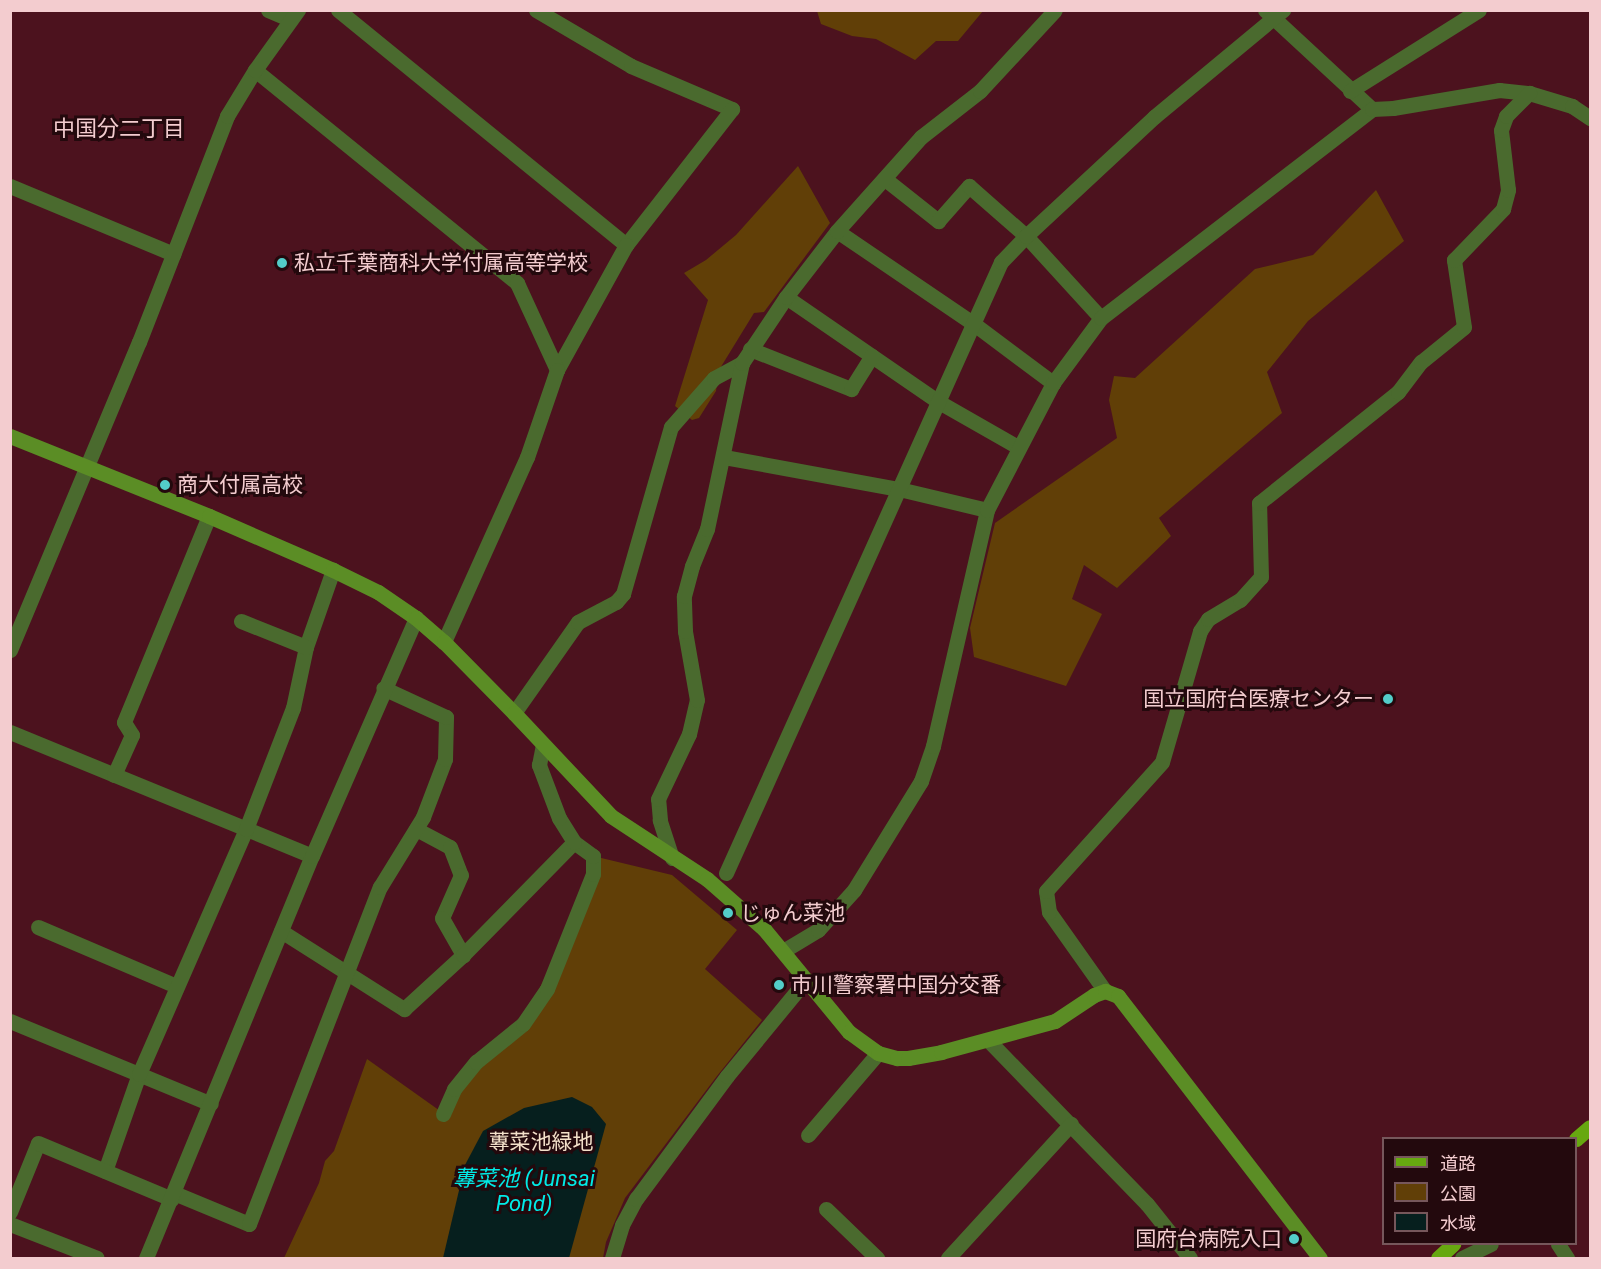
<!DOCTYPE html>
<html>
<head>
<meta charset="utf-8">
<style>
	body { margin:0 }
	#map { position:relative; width:1601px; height:1269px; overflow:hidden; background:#4c121e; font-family:Roboto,"Noto Sans JP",sans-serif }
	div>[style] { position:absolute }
	.green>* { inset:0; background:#613f07 }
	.water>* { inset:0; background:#061f1e }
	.street>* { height:15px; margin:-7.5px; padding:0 7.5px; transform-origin:7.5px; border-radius:7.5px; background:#4a6a2e }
	.secondary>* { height:15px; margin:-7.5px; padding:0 7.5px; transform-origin:7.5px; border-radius:7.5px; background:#5b8d25 }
	.primary>* { height:15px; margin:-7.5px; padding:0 7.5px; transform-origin:7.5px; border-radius:7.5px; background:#67a810 }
	.dots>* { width:16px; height:16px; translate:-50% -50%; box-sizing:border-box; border:3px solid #23090d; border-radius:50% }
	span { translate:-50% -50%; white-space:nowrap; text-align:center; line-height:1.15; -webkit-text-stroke:6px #23090d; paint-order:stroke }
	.poi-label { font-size:21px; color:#f3cccf }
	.left { translate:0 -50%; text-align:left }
	.right { translate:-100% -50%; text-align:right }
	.park-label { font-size:21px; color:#f3e0ca }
	.neighbourhood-label { font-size:22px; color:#f3cccf }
	.water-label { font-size:22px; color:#01eae6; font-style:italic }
	.frame { position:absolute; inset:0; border:12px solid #f3cccf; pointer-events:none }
	.legend { position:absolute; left:1382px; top:1137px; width:195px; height:108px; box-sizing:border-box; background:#23090d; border:2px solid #76575b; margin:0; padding:8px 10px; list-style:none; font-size:18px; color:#f3cccf }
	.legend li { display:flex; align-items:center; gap:12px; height:30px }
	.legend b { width:30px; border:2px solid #76575b }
</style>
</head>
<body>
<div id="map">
	<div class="green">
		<div style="clip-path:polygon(817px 11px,817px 10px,983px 11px,958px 41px,936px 41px,915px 60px,876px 39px,852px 36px,821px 24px)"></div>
		<div style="clip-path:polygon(798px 166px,830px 223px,764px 312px,754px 313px,719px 370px,716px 391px,699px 418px,692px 420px,675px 406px,708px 300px,684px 273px,706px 260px,736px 235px)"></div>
		<div style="clip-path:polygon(1376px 190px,1404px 241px,1308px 321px,1267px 372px,1282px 413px,1159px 518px,1171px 536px,1117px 588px,1084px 565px,1072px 599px,1102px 614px,1066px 686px,974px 657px,970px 628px,995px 523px,1117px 438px,1109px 400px,1114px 376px,1135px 378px,1255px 269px,1313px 255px)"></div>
		<div style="clip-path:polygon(593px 856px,672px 875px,737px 930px,705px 969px,762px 1020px,717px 1076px,625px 1198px,606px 1242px,603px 1258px,284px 1258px,319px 1183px,325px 1161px,334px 1151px,367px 1059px,443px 1113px,454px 1089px,523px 1024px,593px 874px)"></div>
	</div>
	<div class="water">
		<div style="clip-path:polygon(572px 1097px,592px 1107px,606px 1124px,569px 1258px,443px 1258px,465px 1165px,483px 1131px,524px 1108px)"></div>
	</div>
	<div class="street">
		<div style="left:268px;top:10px;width:23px;rotate:23deg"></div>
		<div style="left:338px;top:10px;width:372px;rotate:39.2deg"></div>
		<div style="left:536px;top:10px;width:110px;rotate:30.5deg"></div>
		<div style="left:631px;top:66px;width:110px;rotate:23.1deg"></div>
		<div style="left:732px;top:109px;width:172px;rotate:127.9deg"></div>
		<div style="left:626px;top:245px;width:143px;rotate:118.9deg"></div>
		<div style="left:1265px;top:10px;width:146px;rotate:42.8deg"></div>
		<div style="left:255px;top:70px;width:338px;rotate:39.1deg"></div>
		<div style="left:517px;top:283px;width:96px;rotate:65.3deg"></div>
		<div style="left:557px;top:370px;width:92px;rotate:109deg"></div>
		<div style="left:527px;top:457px;width:203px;rotate:114.2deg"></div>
		<div style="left:1350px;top:91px;width:152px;rotate:-32.1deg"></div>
		<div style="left:885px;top:179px;width:68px;rotate:38.4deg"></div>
		<div style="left:938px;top:221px;width:47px;rotate:-48.5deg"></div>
		<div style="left:969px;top:186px;width:76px;rotate:41.3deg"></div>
		<div style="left:1026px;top:236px;width:111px;rotate:47.6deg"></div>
		<div style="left:10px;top:186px;width:177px;rotate:22.6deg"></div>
		<div style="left:837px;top:231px;width:166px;rotate:34.2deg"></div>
		<div style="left:974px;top:324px;width:99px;rotate:36.8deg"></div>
		<div style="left:786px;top:297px;width:186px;rotate:34.5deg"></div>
		<div style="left:939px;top:402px;width:91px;rotate:29.7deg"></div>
		<div style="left:750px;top:349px;width:109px;rotate:21.6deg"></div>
		<div style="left:851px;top:389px;width:39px;rotate:-58deg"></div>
		<div style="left:724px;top:457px;width:178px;rotate:10.4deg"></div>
		<div style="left:899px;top:489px;width:90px;rotate:13.4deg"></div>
		<div style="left:306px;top:647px;width:82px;rotate:-70.7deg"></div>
		<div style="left:10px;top:650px;width:334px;rotate:-67.3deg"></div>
		<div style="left:139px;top:342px;width:243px;rotate:-68.7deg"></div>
		<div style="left:227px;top:116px;width:54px;rotate:-58.7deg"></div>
		<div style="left:255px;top:70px;width:74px;rotate:-54.4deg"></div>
		<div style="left:514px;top:713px;width:111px;rotate:-54.9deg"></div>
		<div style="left:578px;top:622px;width:43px;rotate:-27.8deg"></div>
		<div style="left:616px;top:602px;width:11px;rotate:-49deg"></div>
		<div style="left:623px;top:594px;width:174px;rotate:-74deg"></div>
		<div style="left:671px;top:427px;width:65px;rotate:-48.7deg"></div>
		<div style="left:714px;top:378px;width:32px;rotate:-28deg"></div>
		<div style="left:10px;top:732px;width:326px;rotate:22.3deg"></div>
		<div style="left:114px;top:775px;width:44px;rotate:-65.8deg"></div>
		<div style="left:132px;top:735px;width:15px;rotate:-122deg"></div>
		<div style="left:124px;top:722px;width:223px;rotate:-67.6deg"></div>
		<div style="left:416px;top:829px;width:38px;rotate:28deg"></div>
		<div style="left:450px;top:847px;width:30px;rotate:69deg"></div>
		<div style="left:461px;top:875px;width:47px;rotate:113.8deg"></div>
		<div style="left:442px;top:918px;width:43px;rotate:60.4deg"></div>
		<div style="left:672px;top:858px;width:40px;rotate:-108deg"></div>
		<div style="left:660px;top:820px;width:21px;rotate:-95deg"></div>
		<div style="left:658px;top:799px;width:72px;rotate:-64.5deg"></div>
		<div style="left:689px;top:734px;width:35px;rotate:-77deg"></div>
		<div style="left:697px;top:700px;width:70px;rotate:-99.9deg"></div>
		<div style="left:685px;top:631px;width:35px;rotate:-92deg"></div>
		<div style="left:684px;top:596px;width:31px;rotate:-75deg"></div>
		<div style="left:692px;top:566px;width:40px;rotate:-68deg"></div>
		<div style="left:707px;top:529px;width:170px;rotate:-78.1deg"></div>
		<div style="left:742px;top:363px;width:79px;rotate:-56.3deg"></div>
		<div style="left:786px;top:297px;width:83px;rotate:-52.3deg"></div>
		<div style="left:837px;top:231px;width:126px;rotate:-48.2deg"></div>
		<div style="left:921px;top:137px;width:75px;rotate:-37.9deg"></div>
		<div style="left:980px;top:91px;width:110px;rotate:-47.2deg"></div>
		<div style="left:726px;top:873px;width:670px;rotate:-65.77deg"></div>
		<div style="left:1001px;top:262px;width:36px;rotate:-46deg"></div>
		<div style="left:1026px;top:236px;width:175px;rotate:-42.9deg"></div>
		<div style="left:1154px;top:117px;width:168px;rotate:-39.7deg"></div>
		<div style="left:38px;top:927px;width:150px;rotate:23.1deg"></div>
		<div style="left:281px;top:931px;width:146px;rotate:32.4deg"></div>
		<div style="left:404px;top:1009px;width:80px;rotate:-42.5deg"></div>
		<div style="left:463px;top:955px;width:158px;rotate:-45.5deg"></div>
		<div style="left:783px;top:951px;width:41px;rotate:-31deg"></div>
		<div style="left:818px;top:930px;width:54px;rotate:-48deg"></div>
		<div style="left:854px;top:890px;width:128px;rotate:-58.4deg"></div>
		<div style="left:921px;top:781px;width:37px;rotate:-71deg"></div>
		<div style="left:933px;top:746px;width:242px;rotate:-77.1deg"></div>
		<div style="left:987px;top:510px;width:143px;rotate:-62.5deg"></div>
		<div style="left:1053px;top:383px;width:81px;rotate:-53.6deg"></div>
		<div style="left:1101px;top:318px;width:342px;rotate:-37.6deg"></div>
		<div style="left:1372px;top:109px;width:21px;rotate:-3deg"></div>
		<div style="left:1393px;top:108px;width:108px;rotate:-9.6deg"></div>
		<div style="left:1499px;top:90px;width:30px;rotate:6deg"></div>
		<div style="left:1529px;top:93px;width:45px;rotate:16.8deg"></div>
		<div style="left:1572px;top:106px;width:22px;rotate:34deg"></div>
		<div style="left:1105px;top:991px;width:97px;rotate:-125.3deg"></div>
		<div style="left:1049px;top:912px;width:21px;rotate:-98deg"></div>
		<div style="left:1046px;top:891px;width:173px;rotate:-48deg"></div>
		<div style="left:1162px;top:762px;width:136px;rotate:-73.8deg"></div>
		<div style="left:1200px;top:631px;width:14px;rotate:-56deg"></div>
		<div style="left:1208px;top:619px;width:37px;rotate:-31deg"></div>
		<div style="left:1240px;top:600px;width:31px;rotate:-48deg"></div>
		<div style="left:1261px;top:577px;width:74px;rotate:-91.5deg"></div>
		<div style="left:1259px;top:503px;width:178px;rotate:-38.6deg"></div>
		<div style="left:1398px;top:392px;width:38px;rotate:-53deg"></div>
		<div style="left:1421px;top:362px;width:55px;rotate:-39.1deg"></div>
		<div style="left:1464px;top:327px;width:68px;rotate:-98.5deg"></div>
		<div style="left:1454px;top:260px;width:71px;rotate:-46.1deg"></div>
		<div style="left:1503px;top:209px;width:20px;rotate:-75deg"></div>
		<div style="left:1508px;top:190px;width:60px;rotate:-96.7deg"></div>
		<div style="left:1501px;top:130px;width:15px;rotate:-70deg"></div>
		<div style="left:1506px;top:116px;width:33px;rotate:-45deg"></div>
		<div style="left:10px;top:1021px;width:217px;rotate:22.4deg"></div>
		<div style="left:988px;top:1040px;width:228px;rotate:45.9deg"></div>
		<div style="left:1147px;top:1204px;width:69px;rotate:51.5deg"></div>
		<div style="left:443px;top:1114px;width:27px;rotate:-66deg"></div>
		<div style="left:454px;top:1089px;width:35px;rotate:-51deg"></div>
		<div style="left:476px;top:1062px;width:60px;rotate:-39deg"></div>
		<div style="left:523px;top:1024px;width:42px;rotate:-55.6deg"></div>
		<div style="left:547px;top:989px;width:124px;rotate:-68.2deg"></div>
		<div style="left:593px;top:874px;width:18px;rotate:-90deg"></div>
		<div style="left:593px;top:856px;width:24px;rotate:-144deg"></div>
		<div style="left:574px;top:842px;width:28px;rotate:-122deg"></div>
		<div style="left:559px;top:818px;width:57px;rotate:-110.7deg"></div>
		<div style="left:539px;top:765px;width:20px;rotate:-79deg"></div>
		<div style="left:808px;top:1135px;width:108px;rotate:-49.5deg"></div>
		<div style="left:105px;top:1171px;width:103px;rotate:-70.7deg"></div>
		<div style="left:139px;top:1074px;width:267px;rotate:-66.4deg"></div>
		<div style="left:246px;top:829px;width:130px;rotate:-68.8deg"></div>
		<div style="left:293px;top:708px;width:62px;rotate:-78deg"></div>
		<div style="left:306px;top:647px;width:70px;rotate:-158.2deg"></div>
		<div style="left:174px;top:1193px;width:81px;rotate:22.5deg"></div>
		<div style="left:249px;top:1224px;width:362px;rotate:-68.8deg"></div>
		<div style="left:380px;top:887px;width:82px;rotate:-58.4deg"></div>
		<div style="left:423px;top:817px;width:62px;rotate:-69.2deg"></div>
		<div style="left:445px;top:759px;width:42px;rotate:-88.6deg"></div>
		<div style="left:446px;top:717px;width:69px;rotate:-155.3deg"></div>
		<div style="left:826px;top:1209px;width:71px;rotate:43.9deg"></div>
		<div style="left:10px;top:1212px;width:74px;rotate:-67.9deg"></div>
		<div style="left:38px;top:1143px;width:145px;rotate:22.7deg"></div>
		<div style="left:10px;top:1224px;width:93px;rotate:21.3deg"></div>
		<div style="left:1558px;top:1244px;width:17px;rotate:57deg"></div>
		<div style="left:146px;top:1258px;width:435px;rotate:-67.6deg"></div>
		<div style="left:312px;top:856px;width:260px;rotate:-66.4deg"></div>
		<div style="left:612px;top:1258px;width:34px;rotate:-73deg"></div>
		<div style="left:622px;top:1225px;width:30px;rotate:-62deg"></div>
		<div style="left:636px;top:1199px;width:153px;rotate:-53.5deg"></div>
		<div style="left:727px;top:1076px;width:123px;rotate:-50.6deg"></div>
		<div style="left:948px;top:1258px;width:182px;rotate:-47.5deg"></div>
		<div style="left:1462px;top:1258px;width:32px;rotate:-26deg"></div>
	</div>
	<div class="secondary">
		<div style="left:10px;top:436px;width:214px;rotate:21.9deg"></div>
		<div style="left:209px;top:516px;width:135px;rotate:23.5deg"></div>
		<div style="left:333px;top:570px;width:50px;rotate:26.1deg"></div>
		<div style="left:378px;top:592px;width:46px;rotate:34.4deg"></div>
		<div style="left:416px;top:618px;width:37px;rotate:41deg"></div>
		<div style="left:444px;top:642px;width:100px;rotate:45.4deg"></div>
		<div style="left:514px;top:713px;width:141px;rotate:46.7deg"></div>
		<div style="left:611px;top:816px;width:115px;rotate:33.3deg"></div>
		<div style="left:707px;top:879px;width:76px;rotate:41.3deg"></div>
		<div style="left:764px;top:929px;width:134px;rotate:50.5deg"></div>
		<div style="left:849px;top:1032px;width:36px;rotate:36deg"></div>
		<div style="left:878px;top:1053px;width:20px;rotate:15deg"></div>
		<div style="left:897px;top:1058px;width:11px"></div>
		<div style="left:908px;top:1058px;width:34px;rotate:-10deg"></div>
		<div style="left:941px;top:1052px;width:118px;rotate:-15.2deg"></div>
		<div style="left:1055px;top:1021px;width:47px;rotate:-33.7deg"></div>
		<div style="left:1094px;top:995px;width:12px;rotate:-20deg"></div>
		<div style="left:1105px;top:991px;width:14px;rotate:21deg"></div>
		<div style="left:1118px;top:996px;width:331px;rotate:52.4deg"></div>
	</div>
	<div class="primary">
		<div style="left:1576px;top:1139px;width:18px;rotate:-41deg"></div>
		<div style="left:1438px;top:1258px;width:21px;rotate:-43deg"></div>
	</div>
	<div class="dots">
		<div style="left:282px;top:263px;background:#53cdc9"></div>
		<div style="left:165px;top:485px;background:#53cdc9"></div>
		<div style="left:1388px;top:699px;background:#53cdc9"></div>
		<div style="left:728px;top:913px;background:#53cdc9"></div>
		<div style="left:779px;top:985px;background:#53cdc9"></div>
		<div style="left:1294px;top:1239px;background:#53cdc9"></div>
	</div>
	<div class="poi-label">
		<span class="left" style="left:294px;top:263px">私立千葉商科大学付属高等学校</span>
		<span class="left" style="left:177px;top:485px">商大付属高校</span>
		<span class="right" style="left:1374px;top:699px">国立国府台医療センター</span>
		<span class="left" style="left:740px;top:913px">じゅん菜池</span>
		<span class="left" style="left:791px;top:985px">市川警察署中国分交番</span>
		<span class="right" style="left:1282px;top:1239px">国府台病院入口</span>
	</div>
	<div class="park-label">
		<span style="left:541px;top:1142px">蓴菜池緑地</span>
	</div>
	<div class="neighbourhood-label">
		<span style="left:119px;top:129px">中国分二丁目</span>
	</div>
	<div class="water-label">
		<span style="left:524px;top:1191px">蓴菜池 (Junsai<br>Pond)</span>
	</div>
	<div class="frame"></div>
	<ul class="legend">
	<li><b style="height:8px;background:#67a810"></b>道路</li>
	<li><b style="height:16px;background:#613f07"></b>公園</li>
	<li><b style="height:16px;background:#061f1e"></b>水域</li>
	</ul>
</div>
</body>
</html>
